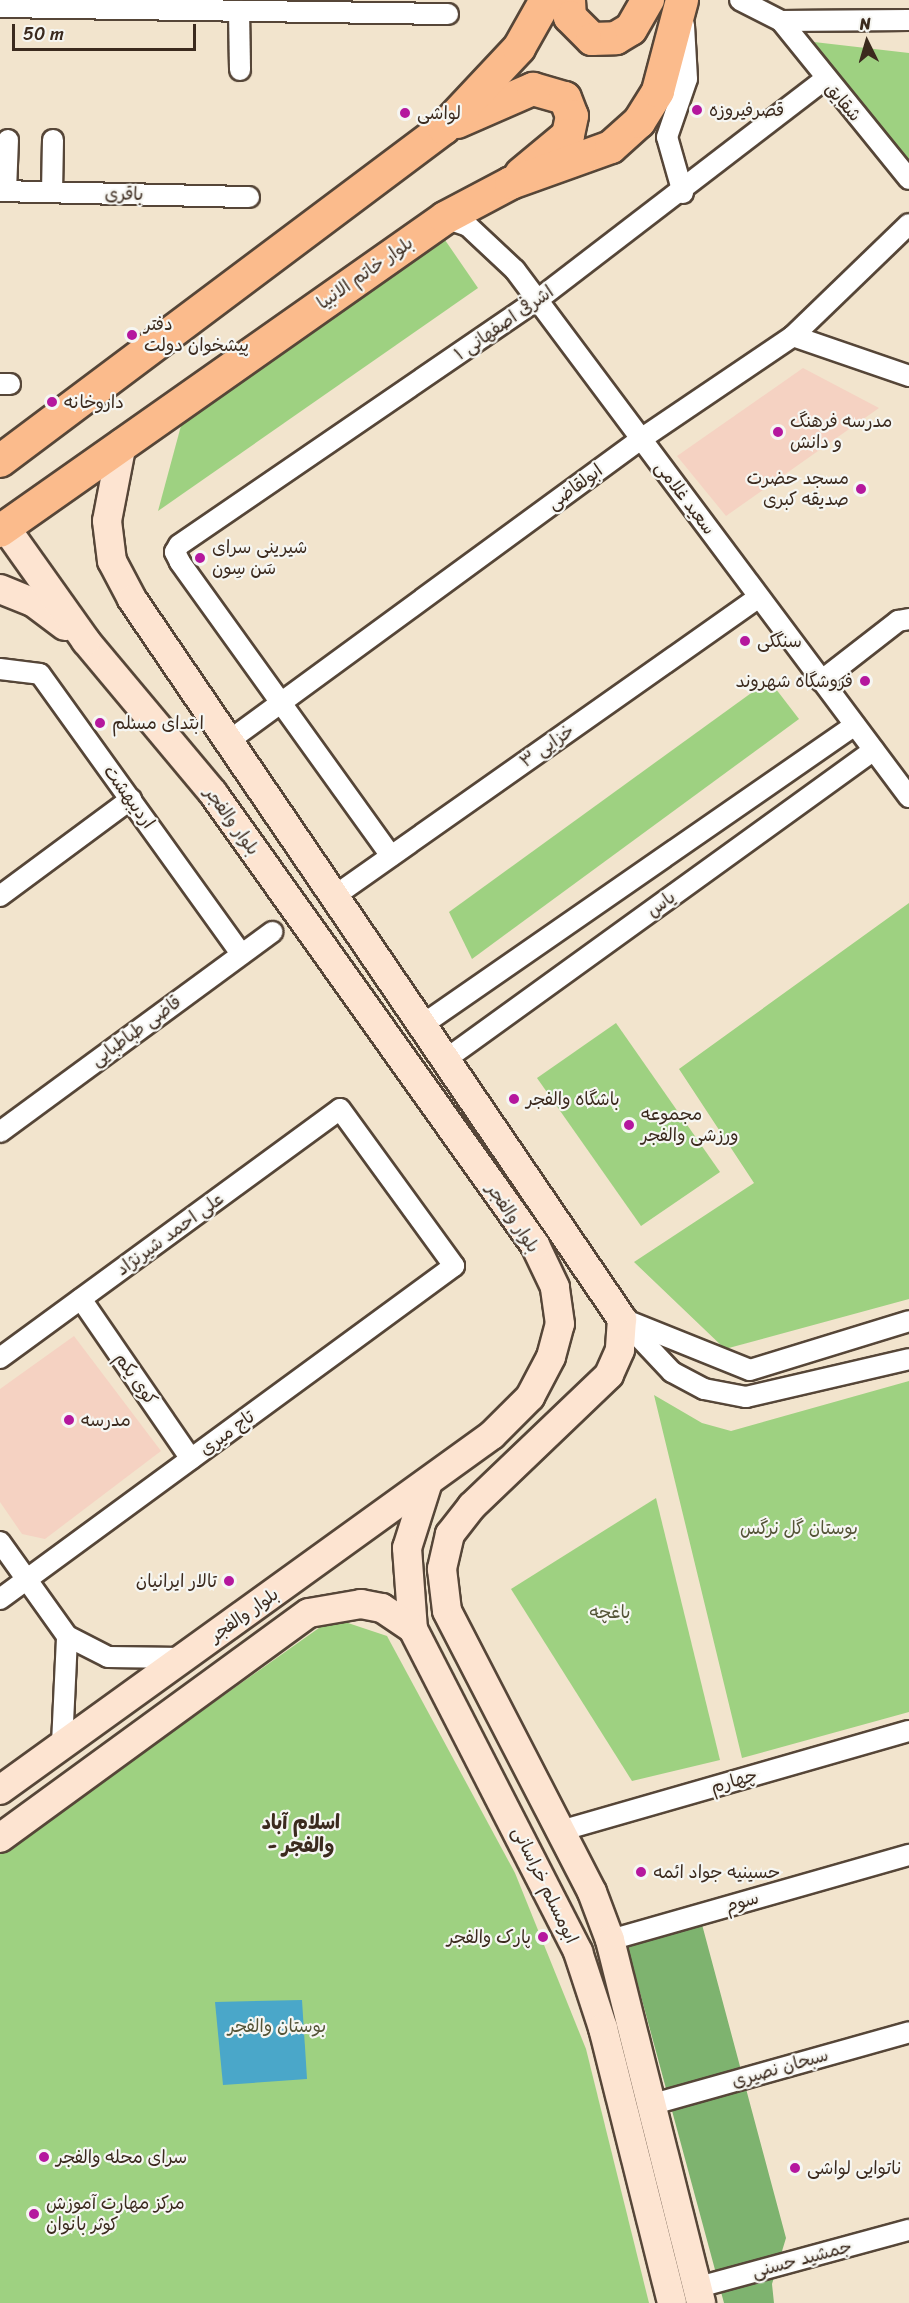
<!DOCTYPE html>
<html>
<head>
<meta charset="utf-8">
<style>
	body { margin:0 }
	#map { position:relative; width:909px; height:2303px; overflow:hidden; background:#f2e4cd; font-family:Sriracha,"Playpen Sans Arabic",sans-serif }
	div>[style] { position:absolute }
	.built>* { inset:0; background:#f5d2c2 }
	.green>* { inset:0; background:#9ed181 }
	.forest>* { inset:0; background:#7eb36f }
	.water>* { inset:0; background:#4aa7c9 }
	.roads { filter:drop-shadow(2px 0 #564638) drop-shadow(-2px 0 #564638) drop-shadow(0 2px #564638) drop-shadow(0 -2px #564638) }
	.minor>* { height:20px; margin:-10px; padding:0 10px; transform-origin:10px; border-radius:10px; background:#fff }
	.secondary>* { height:28px; margin:-14px; padding:0 14px; transform-origin:14px; border-radius:14px; background:#fde4d1 }
	.primary>* { height:32px; margin:-16px; padding:0 16px; transform-origin:16px; border-radius:16px; background:#fbbb8c }
	.dots>* { width:16px; height:16px; translate:-50% -50%; box-sizing:border-box; border:3px solid #f6f6f2; border-radius:50% }
	span { translate:-50% -50%; white-space:nowrap; text-align:center; line-height:1.15; -webkit-text-stroke:4.5px #f6f6f2; paint-order:stroke }
	.street-label { font-size:18px; color:#3b2a1e }
	.poi-label { font-size:18px; color:#3b2a1e }
	.left { translate:0 -50%; text-align:left }
	.right { translate:-100% -50%; text-align:right }
	.park-label { font-size:18px; color:#545437 }
	.neighbourhood-label { font-size:20px; color:#3b2a1e; font-weight:700 }
	.north { position:absolute; left:837px; top:12px; width:60px; height:60px; -webkit-text-stroke:4px #f6f6f2; paint-order:stroke; rotate:355deg; font-size:16px; font-weight:700; line-height:24px; text-align:center; color:#3b2a1e }
	.north::after { content:''; display:block; margin:auto; width:21px; height:27px; background:#3b2a1e; clip-path:polygon(50% 0,100% 100%,50% 72%,0 100%) }
	.scale { position:absolute; left:12px; top:24px; width:184px; height:27px; box-sizing:border-box; border:3px solid #3b2a1e; border-top:0; padding-left:8px; font-size:18px; line-height:21px; white-space:nowrap; color:#3b2a1e; -webkit-text-stroke:4px #f6f6f2; paint-order:stroke }
</style>
</head>
<body>
<div id="map">
	<div class="built">
		<div style="clip-path:polygon(803px 368px,879px 408px,726px 516px,677px 456px)"></div>
		<div style="clip-path:polygon(74px 1336px,161px 1451px,45px 1539px,22px 1534px,0 1502px,0 1389px)"></div>
	</div>
	<div class="green">
		<div style="clip-path:polygon(814px 42px,909px 53px,909px 171px)"></div>
		<div style="clip-path:polygon(445px 240px,478px 288px,158px 511px,182px 422px)"></div>
		<div style="clip-path:polygon(769px 680px,799px 719px,472px 959px,449px 912px)"></div>
		<div style="clip-path:polygon(909px 903px,909px 1299px,725px 1349px,634px 1262px,754px 1183px,679px 1069px)"></div>
		<div style="clip-path:polygon(616px 1023px,720px 1172px,641px 1226px,537px 1078px)"></div>
		<div style="clip-path:polygon(909px 1381px,909px 1712px,742px 1758px,654px 1395px,702px 1423px,731px 1431px)"></div>
		<div style="clip-path:polygon(656px 1498px,720px 1760px,632px 1781px,511px 1589px)"></div>
		<div style="clip-path:polygon(333px 1618px,387px 1636px,515px 1873px,586px 2049px,649px 2303px,0 2303px,0 1854px)"></div>
	</div>
	<div class="forest">
		<div style="clip-path:polygon(700px 1917px,786px 2238px,772px 2284px,774px 2303px,724px 2303px,625px 1937px)"></div>
	</div>
	<div class="water">
		<div style="clip-path:polygon(302px 2000px,307px 2079px,223px 2085px,215px 2002px)"></div>
	</div>
	<div class="roads">
		<div class="minor">
			<div style="left:740px;top:0;width:46px;rotate:27.1deg"></div>
			<div style="left:781px;top:21px;width:128px;rotate:-0.4deg"></div>
			<div style="left:0;top:7px;width:448px;rotate:0.9deg"></div>
			<div style="left:239px;top:11px;width:59px;rotate:89deg"></div>
			<div style="left:781px;top:21px;width:203px;rotate:51deg"></div>
			<div style="left:0;top:191px;width:249px;rotate:1.4deg"></div>
			<div style="left:6px;top:191px;width:51px;rotate:-87.8deg"></div>
			<div style="left:52px;top:192px;width:52px;rotate:-88.9deg"></div>
			<div style="left:683px;top:193px;width:58px;rotate:-105.9deg"></div>
			<div style="left:667px;top:137px;width:61px;rotate:-71deg"></div>
			<div style="left:687px;top:79px;width:54px;rotate:-93.2deg"></div>
			<div style="left:445px;top:218px;width:24px;rotate:19deg"></div>
			<div style="left:468px;top:226px;width:64px;rotate:43.1deg"></div>
			<div style="left:515px;top:270px;width:658px;rotate:53.22deg"></div>
			<div style="left:793px;top:336px;width:123px;rotate:19deg"></div>
			<div style="left:0;top:384px;width:10px"></div>
			<div style="left:0;top:669px;width:40px;rotate:7.1deg"></div>
			<div style="left:40px;top:674px;width:345px;rotate:54.3deg"></div>
			<div style="left:821px;top:681px;width:98px;rotate:-37.9deg"></div>
			<div style="left:898px;top:621px;width:11px;rotate:-10deg"></div>
			<div style="left:230px;top:740px;width:509px;rotate:-36.22deg"></div>
			<div style="left:641px;top:439px;width:184px;rotate:-34.1deg"></div>
			<div style="left:793px;top:336px;width:161px;rotate:-44deg"></div>
			<div style="left:391px;top:856px;width:362px;rotate:-125.7deg"></div>
			<div style="left:180px;top:562px;width:11px;rotate:-117deg"></div>
			<div style="left:175px;top:552px;width:8px;rotate:-60deg"></div>
			<div style="left:179px;top:545px;width:432px;rotate:-34.4deg"></div>
			<div style="left:536px;top:301px;width:363px;rotate:-37.5deg"></div>
			<div style="left:336px;top:895px;width:517px;rotate:-35.16deg"></div>
			<div style="left:0;top:896px;width:163px;rotate:-36.5deg"></div>
			<div style="left:425px;top:1023px;width:523px;rotate:-34.72deg"></div>
			<div style="left:449px;top:1057px;width:524px;rotate:-35.84deg"></div>
			<div style="left:0;top:1132px;width:338px;rotate:-36.3deg"></div>
			<div style="left:81px;top:1299px;width:194px;rotate:55.5deg"></div>
			<div style="left:622px;top:1319px;width:73px;rotate:46.7deg"></div>
			<div style="left:672px;top:1372px;width:36px;rotate:28deg"></div>
			<div style="left:704px;top:1389px;width:43px;rotate:10.8deg"></div>
			<div style="left:746px;top:1397px;width:167px;rotate:-13.1deg"></div>
			<div style="left:628px;top:1321px;width:131px;rotate:21.9deg"></div>
			<div style="left:750px;top:1370px;width:166px;rotate:-17.1deg"></div>
			<div style="left:0;top:1358px;width:421px;rotate:-36.2deg"></div>
			<div style="left:340px;top:1109px;width:194px;rotate:54deg"></div>
			<div style="left:454px;top:1266px;width:563px;rotate:143.74deg"></div>
			<div style="left:0;top:1542px;width:115px;rotate:54.5deg"></div>
			<div style="left:62px;top:1744px;width:108px;rotate:-87.3deg"></div>
			<div style="left:67px;top:1636px;width:46px;rotate:27.1deg"></div>
			<div style="left:108px;top:1657px;width:74px;rotate:0.8deg"></div>
			<div style="left:560px;top:1831px;width:363px;rotate:-16deg"></div>
			<div style="left:610px;top:1940px;width:311px;rotate:-15.9deg"></div>
			<div style="left:650px;top:2105px;width:269px;rotate:-15.7deg"></div>
			<div style="left:695px;top:2288px;width:222px;rotate:-15.2deg"></div>
		</div>
		<div class="secondary">
			<div style="left:122px;top:443px;width:79px;rotate:100.9deg"></div>
			<div style="left:107px;top:521px;width:40px;rotate:82.9deg"></div>
			<div style="left:112px;top:561px;width:43px;rotate:62.2deg"></div>
			<div style="left:132px;top:599px;width:871px;rotate:55.76deg"></div>
			<div style="left:622px;top:1319px;width:31px;rotate:94deg"></div>
			<div style="left:620px;top:1350px;width:27px;rotate:114deg"></div>
			<div style="left:609px;top:1375px;width:190px;rotate:136.3deg"></div>
			<div style="left:472px;top:1506px;width:36px;rotate:128deg"></div>
			<div style="left:450px;top:1534px;width:36px;rotate:103deg"></div>
			<div style="left:442px;top:1569px;width:42px;rotate:83.2deg"></div>
			<div style="left:447px;top:1611px;width:316px;rotate:62.7deg"></div>
			<div style="left:592px;top:1892px;width:51px;rotate:69.4deg"></div>
			<div style="left:610px;top:1940px;width:374px;rotate:75.9deg"></div>
			<div style="left:0;top:589px;width:35px;rotate:22deg"></div>
			<div style="left:33px;top:602px;width:40px;rotate:37deg"></div>
			<div style="left:427px;top:1485px;width:66px;rotate:107.6deg"></div>
			<div style="left:407px;top:1548px;width:81px;rotate:85.8deg"></div>
			<div style="left:413px;top:1629px;width:363px;rotate:62.9deg"></div>
			<div style="left:578px;top:1952px;width:80px;rotate:71.8deg"></div>
			<div style="left:603px;top:2028px;width:284px;rotate:75.9deg"></div>
			<div style="left:0;top:1790px;width:607px;rotate:-35.81deg"></div>
			<div style="left:492px;top:1435px;width:54px;rotate:-45deg"></div>
			<div style="left:530px;top:1397px;width:45px;rotate:-62.3deg"></div>
			<div style="left:551px;top:1357px;width:34px;rotate:-75deg"></div>
			<div style="left:560px;top:1324px;width:37px;rotate:-98deg"></div>
			<div style="left:555px;top:1287px;width:47px;rotate:-115.5deg"></div>
			<div style="left:535px;top:1245px;width:555px;rotate:-125.47deg"></div>
			<div style="left:213px;top:793px;width:198px;rotate:-129.9deg"></div>
			<div style="left:86px;top:641px;width:140px;rotate:-125.4deg"></div>
			<div style="left:0;top:1838px;width:382px;rotate:-36.1deg"></div>
			<div style="left:309px;top:1613px;width:53px;rotate:-9.8deg"></div>
			<div style="left:361px;top:1604px;width:21px;rotate:11deg"></div>
			<div style="left:382px;top:1608px;width:37px;rotate:34deg"></div>
		</div>
		<div class="primary">
			<div style="left:569px;top:0;width:17px;rotate:87deg"></div>
			<div style="left:570px;top:17px;width:31px;rotate:45deg"></div>
			<div style="left:592px;top:39px;width:24px;rotate:-2deg"></div>
			<div style="left:616px;top:38px;width:17px;rotate:-31deg"></div>
			<div style="left:631px;top:29px;width:34px;rotate:-60deg"></div>
			<div style="left:457px;top:122px;width:83px;rotate:-23.5deg"></div>
			<div style="left:533px;top:89px;width:33px;rotate:16deg"></div>
			<div style="left:565px;top:98px;width:19px;rotate:69deg"></div>
			<div style="left:572px;top:116px;width:19px;rotate:102deg"></div>
			<div style="left:568px;top:135px;width:61px;rotate:140.3deg"></div>
			<div style="left:0;top:461px;width:555px;rotate:-36.87deg"></div>
			<div style="left:444px;top:128px;width:110px;rotate:-46.8deg"></div>
			<div style="left:519px;top:48px;width:55px;rotate:-60.6deg"></div>
			<div style="left:0;top:531px;width:544px;rotate:-35.12deg"></div>
			<div style="left:445px;top:218px;width:75px;rotate:-27.9deg"></div>
			<div style="left:511px;top:183px;width:106px;rotate:-19.8deg"></div>
			<div style="left:611px;top:147px;width:38px;rotate:-42deg"></div>
			<div style="left:639px;top:122px;width:36px;rotate:-58deg"></div>
			<div style="left:658px;top:91px;width:94px;rotate:-75.2deg"></div>
		</div>
	</div>
	<div class="dots">
		<div style="left:697px;top:110px;background:#b5179e"></div>
		<div style="left:405px;top:113px;background:#b5179e"></div>
		<div style="left:132px;top:335px;background:#b5179e"></div>
		<div style="left:52px;top:402px;background:#b5179e"></div>
		<div style="left:778px;top:432px;background:#b5179e"></div>
		<div style="left:861px;top:489px;background:#b5179e"></div>
		<div style="left:200px;top:558px;background:#b5179e"></div>
		<div style="left:745px;top:641px;background:#b5179e"></div>
		<div style="left:865px;top:681px;background:#b5179e"></div>
		<div style="left:100px;top:723px;background:#b5179e"></div>
		<div style="left:514px;top:1099px;background:#b5179e"></div>
		<div style="left:629px;top:1125px;background:#b5179e"></div>
		<div style="left:69px;top:1420px;background:#b5179e"></div>
		<div style="left:229px;top:1581px;background:#b5179e"></div>
		<div style="left:641px;top:1872px;background:#b5179e"></div>
		<div style="left:543px;top:1937px;background:#b5179e"></div>
		<div style="left:44px;top:2157px;background:#b5179e"></div>
		<div style="left:795px;top:2168px;background:#b5179e"></div>
		<div style="left:34px;top:2214px;background:#b5179e"></div>
	</div>
	<div class="street-label">
		<span style="left:843px;top:102px;rotate:49deg">شقایق</span>
		<span style="left:124px;top:194px;rotate:1deg">باقری</span>
		<span style="left:365px;top:273px;rotate:-35deg">بلوار خاتم الانبیا</span>
		<span style="left:504px;top:323px;rotate:-35deg">اشرفی اصفهانی ۱</span>
		<span style="left:575px;top:487px;rotate:-36deg">ابولقاضی</span>
		<span style="left:685px;top:498px;rotate:53deg">سعید غلامی</span>
		<span style="left:547px;top:746px;rotate:-35deg">خزایی ۳</span>
		<span style="left:129px;top:797px;rotate:54deg">اردیبهشت</span>
		<span style="left:232px;top:821px;rotate:54deg">بلوار والفجر</span>
		<span style="left:661px;top:904px;rotate:-36deg">یاس</span>
		<span style="left:136px;top:1031px;rotate:-36deg">قاضی طباطبایی</span>
		<span style="left:513px;top:1218px;rotate:56deg">بلوار والفجر</span>
		<span style="left:170px;top:1234px;rotate:-36deg">علی احمد شیرنژاد</span>
		<span style="left:136px;top:1379px;rotate:55deg">کوی یکم</span>
		<span style="left:227px;top:1433px;rotate:-36deg">تاج میری</span>
		<span style="left:244px;top:1615px;rotate:-35deg">بلوار والفجر</span>
		<span style="left:734px;top:1781px;rotate:-16deg">چهارم</span>
		<span style="left:545px;top:1885px;rotate:64deg">ابومسلم خراسانی</span>
		<span style="left:742px;top:1902px;rotate:-16deg">سوم</span>
		<span style="left:780px;top:2068px;rotate:-16deg">سبحان نصیری</span>
		<span style="left:802px;top:2259px;rotate:-15deg">جمشید حسنی</span>
	</div>
	<div class="poi-label">
		<span class="left" style="left:709px;top:110px">قصرفیروزه</span>
		<span class="left" style="left:417px;top:113px">لواشی</span>
		<span class="left" style="left:144px;top:335px">دفتر<br>پیشخوان دولت</span>
		<span class="left" style="left:64px;top:402px">داروخانه</span>
		<span class="left" style="left:790px;top:432px">مدرسه فرهنگ<br>و دانش</span>
		<span class="right" style="left:849px;top:489px">مسجد حضرت<br>صدیقه کبری</span>
		<span class="left" style="left:212px;top:558px">شیرینی سرای<br>سَن سِون</span>
		<span class="left" style="left:757px;top:641px">سنگکی</span>
		<span class="right" style="left:853px;top:681px">فروشگاه شهروند</span>
		<span class="left" style="left:112px;top:723px">ابتدای مسلم</span>
		<span class="left" style="left:526px;top:1099px">باشگاه والفجر</span>
		<span class="left" style="left:641px;top:1125px">مجموعه<br>ورزشی والفجر</span>
		<span class="left" style="left:81px;top:1420px">مدرسه</span>
		<span class="right" style="left:217px;top:1581px">تالار ایرانیان</span>
		<span class="left" style="left:653px;top:1872px">حسینیه جواد ائمه</span>
		<span class="right" style="left:531px;top:1937px">پارک والفجر</span>
		<span class="left" style="left:56px;top:2157px">سرای محله والفجر</span>
		<span class="left" style="left:807px;top:2168px">ناتوایی لواشی</span>
		<span class="left" style="left:46px;top:2214px">مرکز مهارت آموزش<br>کوثر بانوان</span>
	</div>
	<div class="park-label">
		<span style="left:799px;top:1528px">بوستان گل نرگس</span>
		<span style="left:610px;top:1612px">باغچه</span>
		<span style="left:277px;top:2026px">بوستان والفجر</span>
	</div>
	<div class="neighbourhood-label">
		<span style="left:301px;top:1834px">اسلام آباد<br>- والفجر</span>
	</div>
	<div class="north">N</div>
	<div class="scale">50 m</div>
</div>
</body>
</html>
